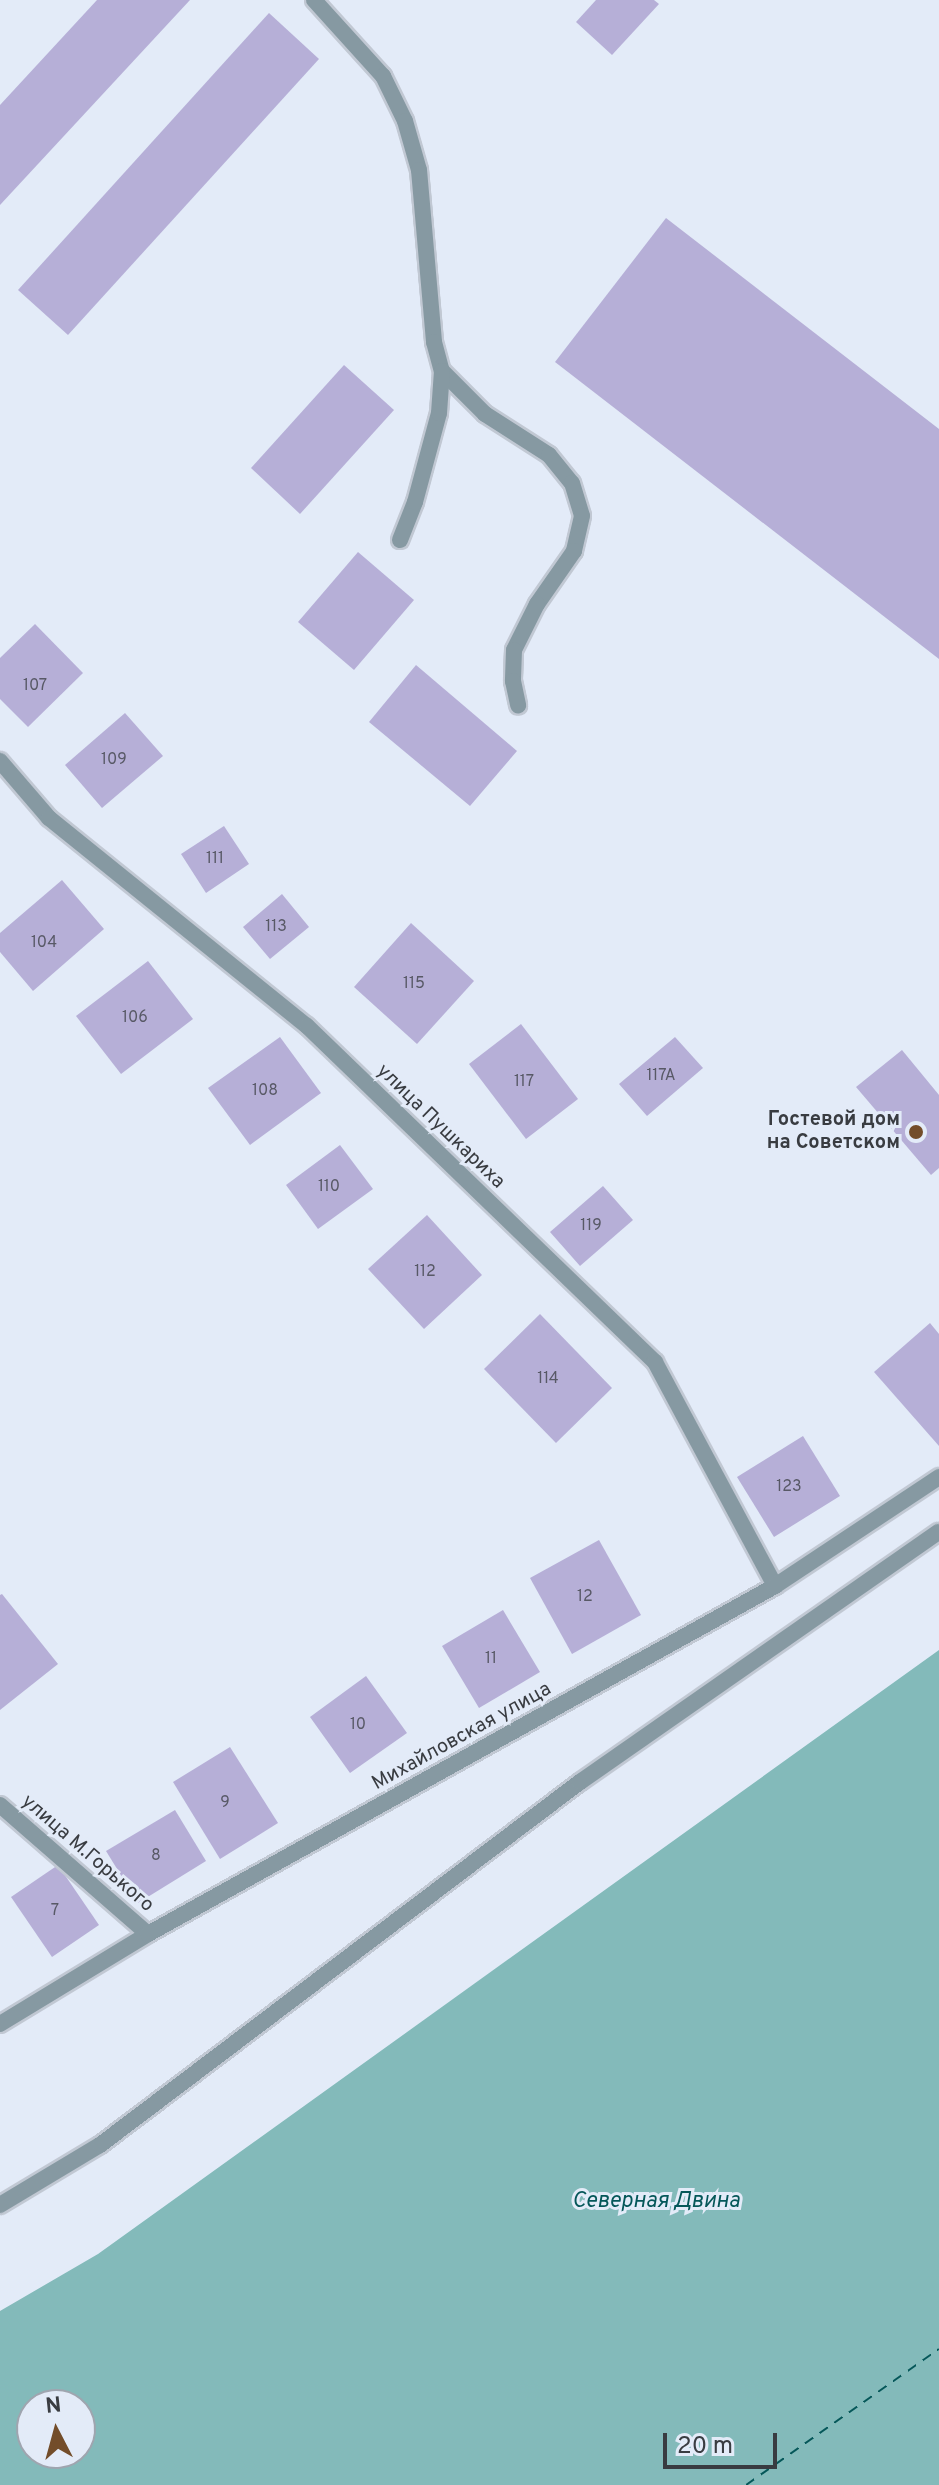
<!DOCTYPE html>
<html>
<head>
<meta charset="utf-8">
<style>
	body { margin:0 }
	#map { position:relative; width:939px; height:2485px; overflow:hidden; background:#e3ebf8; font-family:Overpass,sans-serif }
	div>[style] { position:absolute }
	.water>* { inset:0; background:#83baba }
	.ferry>* { height:2px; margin-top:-1px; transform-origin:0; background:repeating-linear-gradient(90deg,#055759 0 10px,transparent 0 18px) }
	.building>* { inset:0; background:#b6afd7 }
	.roads { filter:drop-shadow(2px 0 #c1c8d3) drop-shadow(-2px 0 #c1c8d3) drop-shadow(0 2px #c1c8d3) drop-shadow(0 -2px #c1c8d3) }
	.lane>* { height:16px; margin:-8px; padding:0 8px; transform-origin:8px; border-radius:8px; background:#8699a2 }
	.street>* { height:16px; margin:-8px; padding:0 8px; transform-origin:8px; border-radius:8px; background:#8699a2 }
	.dots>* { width:22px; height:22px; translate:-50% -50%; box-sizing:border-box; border:4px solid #e3ebf8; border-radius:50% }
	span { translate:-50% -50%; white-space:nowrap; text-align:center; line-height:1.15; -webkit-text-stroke:6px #e3ebf8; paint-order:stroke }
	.number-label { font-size:16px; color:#585966 }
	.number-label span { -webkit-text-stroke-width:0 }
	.poi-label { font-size:20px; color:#393c41; font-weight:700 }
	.right { translate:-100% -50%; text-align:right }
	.street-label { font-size:20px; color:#393c41 }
	.water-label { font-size:22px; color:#055759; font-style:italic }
	.north { position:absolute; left:16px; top:2389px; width:80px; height:80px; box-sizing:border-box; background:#e3ebf8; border:2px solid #9fa5af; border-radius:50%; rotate:354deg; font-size:22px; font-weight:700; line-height:32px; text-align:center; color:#393c41 }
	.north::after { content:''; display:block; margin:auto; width:28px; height:36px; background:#734d2a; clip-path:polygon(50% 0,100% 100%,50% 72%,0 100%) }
	.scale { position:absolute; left:663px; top:2433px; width:114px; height:36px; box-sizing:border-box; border:4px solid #393c41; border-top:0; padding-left:10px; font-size:24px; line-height:28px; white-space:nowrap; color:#393c41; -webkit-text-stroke:6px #e3ebf8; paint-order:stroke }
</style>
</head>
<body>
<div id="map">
	<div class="water">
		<div style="clip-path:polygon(evenodd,939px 1650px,939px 2485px,0 2485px,0 2311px,98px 2254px,939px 1650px,32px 2405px,80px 2405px,80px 2453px,32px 2453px,32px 2405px)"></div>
	</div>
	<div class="ferry">
		<div style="left:746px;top:2485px;width:236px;rotate:-35.2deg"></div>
	</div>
	<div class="building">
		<div style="clip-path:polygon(97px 0,190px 0,0 205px,0 105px)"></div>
		<div style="clip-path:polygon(596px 0,654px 0,659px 4px,612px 55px,576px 22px)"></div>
		<div style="clip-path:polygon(269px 13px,319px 59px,68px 335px,18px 290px)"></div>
		<div style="clip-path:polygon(666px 218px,939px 429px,939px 659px,555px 362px)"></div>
		<div style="clip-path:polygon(344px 365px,394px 410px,300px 514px,251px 468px)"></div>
		<div style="clip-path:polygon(358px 552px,414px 600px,354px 670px,298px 622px)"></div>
		<div style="clip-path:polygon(35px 624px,83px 673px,28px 727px,0 699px,0 658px)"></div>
		<div style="clip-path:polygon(416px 665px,517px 751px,470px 806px,369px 722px)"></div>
		<div style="clip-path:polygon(125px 713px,163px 756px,102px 808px,65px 765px)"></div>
		<div style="clip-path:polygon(224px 826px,249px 864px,206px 893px,181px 854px)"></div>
		<div style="clip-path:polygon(62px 880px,104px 929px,33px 991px,0 952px,0 933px)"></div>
		<div style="clip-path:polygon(282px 894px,309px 927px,270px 959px,243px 927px)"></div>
		<div style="clip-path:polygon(411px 923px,474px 981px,417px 1044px,354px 987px)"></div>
		<div style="clip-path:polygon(148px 961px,193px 1019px,121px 1074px,76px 1016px)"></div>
		<div style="clip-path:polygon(521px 1024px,578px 1099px,526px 1139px,469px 1064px)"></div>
		<div style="clip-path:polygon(280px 1037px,321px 1093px,250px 1145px,208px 1088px)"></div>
		<div style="clip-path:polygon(675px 1037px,703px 1068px,647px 1116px,619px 1084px)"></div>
		<div style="clip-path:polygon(902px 1050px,939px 1095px,939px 1168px,931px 1175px,856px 1087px)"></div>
		<div style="clip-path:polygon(340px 1145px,373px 1189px,318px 1229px,286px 1185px)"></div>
		<div style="clip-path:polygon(603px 1186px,633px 1220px,580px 1266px,550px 1232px)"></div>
		<div style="clip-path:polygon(427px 1215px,482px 1275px,424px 1329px,368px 1269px)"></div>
		<div style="clip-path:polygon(540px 1314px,612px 1388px,556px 1443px,484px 1369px)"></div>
		<div style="clip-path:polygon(930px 1323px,939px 1334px,939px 1446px,874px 1372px)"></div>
		<div style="clip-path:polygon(803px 1436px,840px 1496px,774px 1537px,737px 1477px)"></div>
		<div style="clip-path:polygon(599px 1540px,641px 1615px,572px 1654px,530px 1578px)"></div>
		<div style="clip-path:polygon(2px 1594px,58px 1664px,0 1710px,0 1595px)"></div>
		<div style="clip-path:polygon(503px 1610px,540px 1672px,479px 1708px,442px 1646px)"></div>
		<div style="clip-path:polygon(366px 1676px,407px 1733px,350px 1773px,310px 1717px)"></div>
		<div style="clip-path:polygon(230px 1747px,278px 1823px,220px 1859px,173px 1782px)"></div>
		<div style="clip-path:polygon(175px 1810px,206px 1861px,138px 1903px,106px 1851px)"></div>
		<div style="clip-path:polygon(58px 1865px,99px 1925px,52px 1957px,11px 1897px)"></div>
	</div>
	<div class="roads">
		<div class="lane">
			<div style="left:314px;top:0;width:103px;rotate:47.8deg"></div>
			<div style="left:383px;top:76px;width:50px;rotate:63.9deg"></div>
			<div style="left:405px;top:121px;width:51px;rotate:74.1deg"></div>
			<div style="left:419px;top:170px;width:173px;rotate:85deg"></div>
			<div style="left:434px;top:342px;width:30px;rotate:75deg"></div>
			<div style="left:442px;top:371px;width:61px;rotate:45deg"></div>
			<div style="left:485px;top:414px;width:76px;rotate:32.6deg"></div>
			<div style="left:549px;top:455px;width:36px;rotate:51deg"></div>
			<div style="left:572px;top:483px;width:34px;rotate:73deg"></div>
			<div style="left:582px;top:516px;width:36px;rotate:103deg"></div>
			<div style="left:574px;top:551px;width:65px;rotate:124.9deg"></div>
			<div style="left:537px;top:604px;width:51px;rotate:116.6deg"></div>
			<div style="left:514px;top:650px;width:31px;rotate:92deg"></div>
			<div style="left:513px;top:681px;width:25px;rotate:78deg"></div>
			<div style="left:400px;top:540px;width:41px;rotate:-68.5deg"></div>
			<div style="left:415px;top:502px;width:92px;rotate:-74.9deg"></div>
			<div style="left:439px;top:413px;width:42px;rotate:-85.9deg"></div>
		</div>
		<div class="street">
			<div style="left:0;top:761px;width:75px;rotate:49.3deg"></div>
			<div style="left:49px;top:818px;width:331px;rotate:38.9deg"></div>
			<div style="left:307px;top:1026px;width:484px;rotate:44deg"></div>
			<div style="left:655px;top:1362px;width:254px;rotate:61.8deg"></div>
			<div style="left:0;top:1805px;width:196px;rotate:41.1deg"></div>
			<div style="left:0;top:2024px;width:173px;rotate:-31.3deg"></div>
			<div style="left:148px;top:1934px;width:717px;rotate:-29.03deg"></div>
			<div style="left:775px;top:1586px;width:197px;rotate:-33.6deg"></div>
			<div style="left:0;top:2205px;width:117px;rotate:-31deg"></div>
			<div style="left:100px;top:2145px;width:602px;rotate:-37.1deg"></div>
			<div style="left:580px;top:1782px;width:437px;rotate:-34.9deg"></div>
		</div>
	</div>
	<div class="dots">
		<div style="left:916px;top:1132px;background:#734d2a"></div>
	</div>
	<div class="number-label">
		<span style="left:35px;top:686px">107</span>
		<span style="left:114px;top:760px">109</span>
		<span style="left:215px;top:859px">111</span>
		<span style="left:276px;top:927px">113</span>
		<span style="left:44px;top:943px">104</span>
		<span style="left:414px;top:984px">115</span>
		<span style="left:135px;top:1018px">106</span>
		<span style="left:661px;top:1076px">117А</span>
		<span style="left:524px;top:1082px">117</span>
		<span style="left:265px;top:1091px">108</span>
		<span style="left:329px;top:1187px">110</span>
		<span style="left:591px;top:1226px">119</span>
		<span style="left:425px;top:1272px">112</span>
		<span style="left:548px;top:1379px">114</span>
		<span style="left:789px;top:1487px">123</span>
		<span style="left:585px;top:1597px">12</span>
		<span style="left:491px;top:1659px">11</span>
		<span style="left:358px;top:1725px">10</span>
		<span style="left:225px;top:1803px">9</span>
		<span style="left:156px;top:1856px">8</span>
		<span style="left:55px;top:1911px">7</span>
	</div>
	<div class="poi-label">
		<span class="right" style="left:900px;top:1132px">Гостевой дом<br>на Советском</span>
	</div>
	<div class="street-label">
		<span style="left:440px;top:1127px;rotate:44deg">улица Пушкариха</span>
		<span style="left:462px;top:1737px;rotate:-29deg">Михайловская улица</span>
		<span style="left:87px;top:1854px;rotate:41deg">улица М.Горького</span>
	</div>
	<div class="water-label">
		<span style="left:656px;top:2202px">Северная Двина</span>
	</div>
	<div class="north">N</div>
	<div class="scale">20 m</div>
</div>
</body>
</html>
